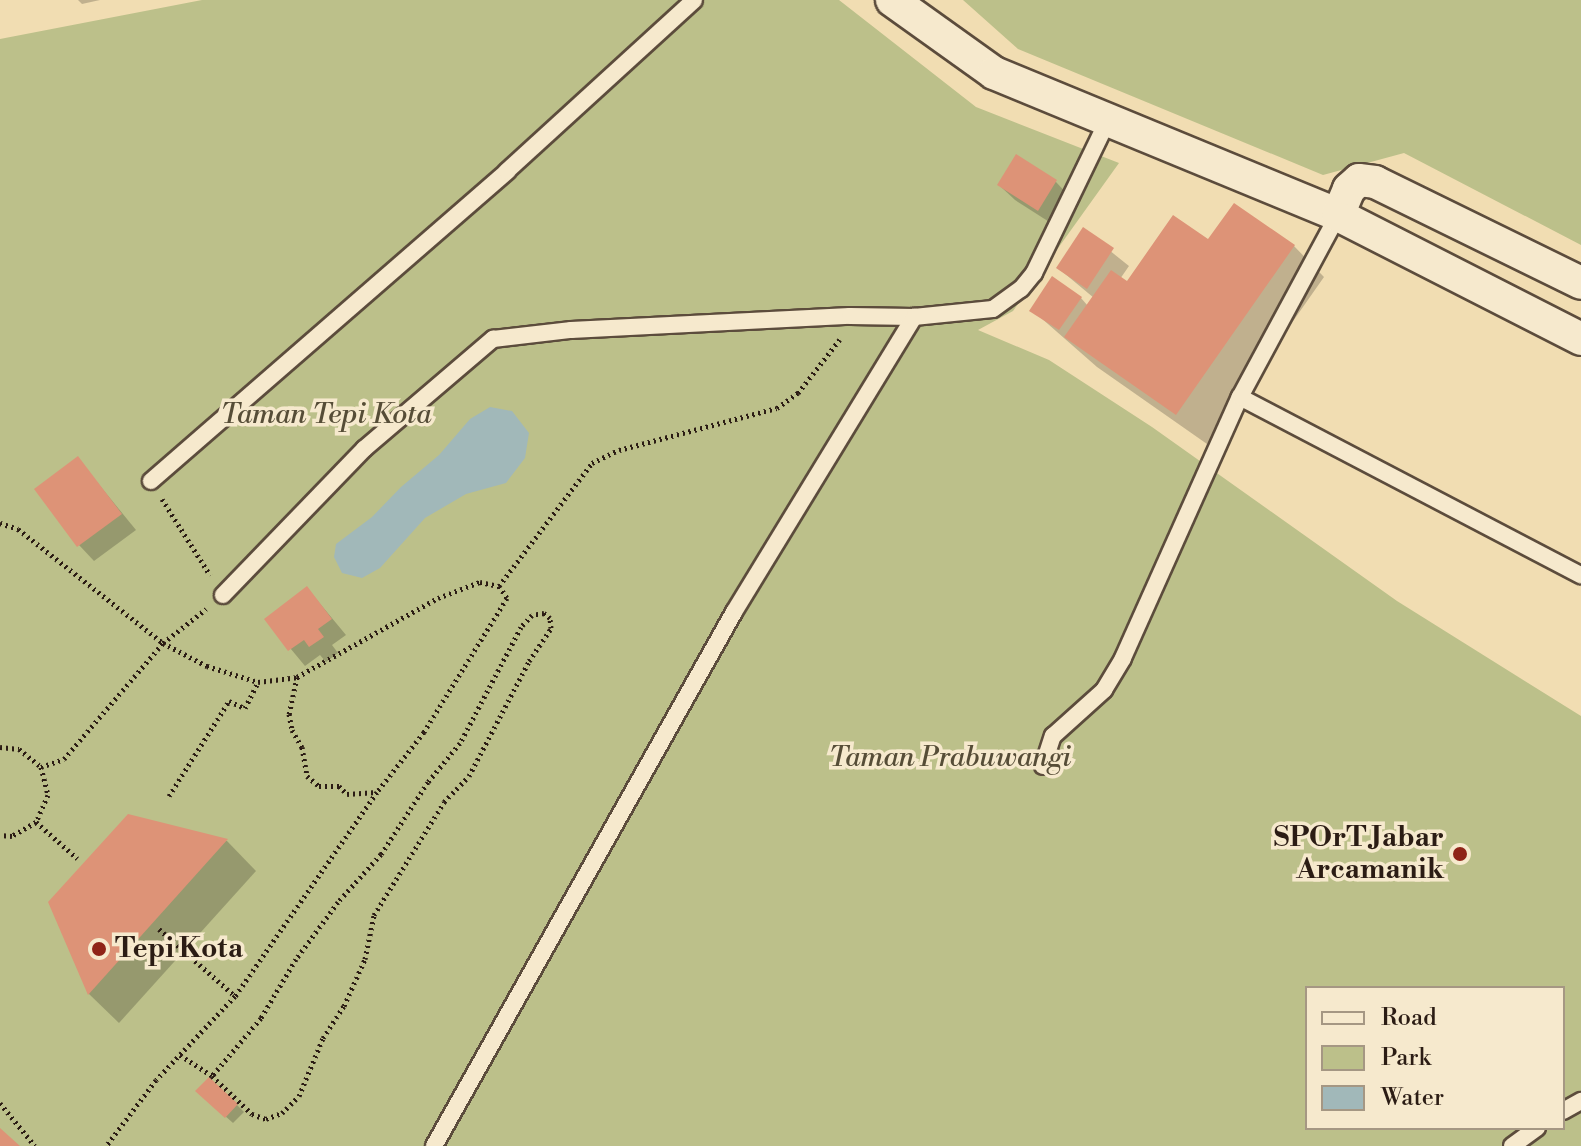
<!DOCTYPE html>
<html>
<head>
<meta charset="utf-8">
<style>
	body { margin:0 }
	#map { position:relative; width:1581px; height:1146px; overflow:hidden; background:#f1ddb2; font-family:"Libre Bodoni",serif }
	div>[style] { position:absolute }
	.green>* { inset:0; background:#bcc08a }
	.water>* { inset:0; background:#a1b8b9 }
	.shadow>* { inset:0; background:#0003 }
	.building>* { inset:0; background:#dd9377 }
	.path>* { height:5px; margin-top:-2.5px; transform-origin:0; background:repeating-linear-gradient(90deg,#2b1c14 0 2px,transparent 0 6px) }
	.roads { filter:drop-shadow(2px 0 #5c4c3c) drop-shadow(-2px 0 #5c4c3c) drop-shadow(0 2px #5c4c3c) drop-shadow(0 -2px #5c4c3c) }
	.lane>* { height:16px; margin:-8px; padding:0 8px; transform-origin:8px; border-radius:8px; background:#f6e9cd }
	.street>* { height:32px; margin:-16px; padding:0 16px; transform-origin:16px; border-radius:16px; background:#f6e9cd }
	.dots>* { width:22px; height:22px; translate:-50% -50%; box-sizing:border-box; border:4px solid #f6e9cd; border-radius:50% }
	span { translate:-50% -50%; white-space:nowrap; text-align:center; line-height:1.15; -webkit-text-stroke:7px #f6e9cd; paint-order:stroke }
	.park-label { font-size:28px; color:#564d37; font-style:italic }
	.poi-label { font-size:28px; color:#2b1c14; font-weight:700 }
	.right { translate:-100% -50%; text-align:right }
	.left { translate:0 -50%; text-align:left }
	.legend { position:absolute; left:1305px; top:986px; width:260px; height:144px; box-sizing:border-box; background:#f6e9cd; border:2px solid #a59783; margin:0; padding:10px 14px; list-style:none; font-size:24px; color:#2b1c14 }
	.legend li { display:flex; align-items:center; gap:16px; height:40px }
	.legend b { width:40px; border:2px solid #a59783 }
</style>
</head>
<body>
<div id="map">
	<div class="green">
		<div style="clip-path:polygon(evenodd,202px 0,839px 0,976px 107px,1119px 163px,1013px 311px,978px 330px,1049px 360px,1152px 427px,1397px 601px,1581px 716px,1581px 1146px,0 1146px,0 39px,202px 0,1307px 988px,1563px 988px,1563px 1128px,1307px 1128px,1307px 988px)"></div>
		<div style="clip-path:polygon(963px 0,1581px 0,1581px 245px,1404px 153px,1323px 175px,1018px 49px)"></div>
	</div>
	<div class="water">
		<div style="clip-path:polygon(490px 407px,512px 411px,529px 433px,525px 458px,506px 483px,466px 494px,425px 518px,380px 568px,362px 578px,342px 573px,334px 557px,336px 544px,372px 517px,401px 487px,439px 455px,470px 419px)"></div>
	</div>
	<div class="shadow">
		<div style="clip-path:polygon(78px 0,100px 0,82px 4px)"></div>
		<div style="clip-path:polygon(1016px 157px,1056px 182px,1071px 198px,1054px 225px,1015px 200px,999px 185px)"></div>
		<div style="clip-path:polygon(1084px 230px,1129px 266px,1120px 279px,1128px 284px,1208px 242px,1294px 246px,1324px 277px,1207px 444px,1097px 367px,1032px 310px,1081px 298px,1088px 306px,1094px 298px,1058px 268px)"></div>
		<div style="clip-path:polygon(78px 459px,136px 530px,94px 561px,79px 545px)"></div>
		<div style="clip-path:polygon(307px 588px,346px 635px,332px 645px,338px 653px,326px 662px,320px 655px,305px 666px,266px 619px)"></div>
		<div style="clip-path:polygon(128px 816px,227px 841px,256px 871px,119px 1023px,89px 994px,50px 903px)"></div>
		<div style="clip-path:polygon(205px 1098px,237px 1105px,244px 1112px,233px 1123px)"></div>
	</div>
	<div class="building">
		<div style="clip-path:polygon(1016px 154px,1057px 180px,1038px 211px,997px 185px)"></div>
		<div style="clip-path:polygon(1234px 203px,1295px 245px,1176px 415px,1064px 337px,1111px 270px,1127px 281px,1173px 215px,1208px 239px)"></div>
		<div style="clip-path:polygon(1083px 227px,1114px 248px,1087px 289px,1056px 268px)"></div>
		<div style="clip-path:polygon(1052px 276px,1082px 297px,1059px 330px,1029px 311px)"></div>
		<div style="clip-path:polygon(78px 456px,122px 514px,77px 547px,34px 489px)"></div>
		<div style="clip-path:polygon(307px 586px,332px 619px,318px 629px,324px 637px,309px 647px,304px 640px,288px 651px,264px 619px)"></div>
		<div style="clip-path:polygon(128px 814px,228px 839px,88px 995px,48px 902px)"></div>
		<div style="clip-path:polygon(209px 1077px,238px 1104px,225px 1118px,195px 1091px)"></div>
		<div style="clip-path:polygon(0 1128px,20px 1146px,0 1146px)"></div>
	</div>
	<div class="path">
		<div style="left:162px;top:499px;width:90px;rotate:57.7deg"></div>
		<div style="left:0;top:523px;width:19px;rotate:18deg"></div>
		<div style="left:18px;top:529px;width:184px;rotate:38.2deg"></div>
		<div style="left:163px;top:643px;width:50px;rotate:27.6deg"></div>
		<div style="left:207px;top:666px;width:53px;rotate:17.4deg"></div>
		<div style="left:258px;top:682px;width:39px;rotate:-7deg"></div>
		<div style="left:297px;top:677px;width:162px;rotate:-29.3deg"></div>
		<div style="left:438px;top:598px;width:45px;rotate:-20.9deg"></div>
		<div style="left:480px;top:582px;width:19px;rotate:12deg"></div>
		<div style="left:499px;top:586px;width:14px;rotate:56deg"></div>
		<div style="left:507px;top:598px;width:158px;rotate:121.8deg"></div>
		<div style="left:424px;top:732px;width:76px;rotate:128.1deg"></div>
		<div style="left:377px;top:792px;width:249px;rotate:124.8deg"></div>
		<div style="left:235px;top:996px;width:115px;rotate:133.2deg"></div>
		<div style="left:156px;top:1080px;width:83px;rotate:127.1deg"></div>
		<div style="left:499px;top:586px;width:154px;rotate:-52.9deg"></div>
		<div style="left:592px;top:463px;width:30px;rotate:-26deg"></div>
		<div style="left:619px;top:450px;width:163px;rotate:-14.9deg"></div>
		<div style="left:777px;top:408px;width:26px;rotate:-36deg"></div>
		<div style="left:798px;top:393px;width:68px;rotate:-52.1deg"></div>
		<div style="left:297px;top:677px;width:38px;rotate:102deg"></div>
		<div style="left:289px;top:714px;width:16px;rotate:79deg"></div>
		<div style="left:292px;top:730px;width:20px;rotate:60deg"></div>
		<div style="left:302px;top:747px;width:29px;rotate:80deg"></div>
		<div style="left:307px;top:776px;width:16px;rotate:40deg"></div>
		<div style="left:319px;top:786px;width:20px"></div>
		<div style="left:339px;top:786px;width:11px;rotate:45deg"></div>
		<div style="left:347px;top:794px;width:30px;rotate:-4deg"></div>
		<div style="left:0;top:747px;width:19px;rotate:6deg"></div>
		<div style="left:19px;top:749px;width:28px;rotate:39deg"></div>
		<div style="left:41px;top:767px;width:29px;rotate:76deg"></div>
		<div style="left:48px;top:795px;width:30px;rotate:114deg"></div>
		<div style="left:36px;top:822px;width:28px;rotate:150deg"></div>
		<div style="left:12px;top:836px;width:12px;rotate:-175deg"></div>
		<div style="left:41px;top:767px;width:24px;rotate:-19deg"></div>
		<div style="left:64px;top:759px;width:153px;rotate:-49.5deg"></div>
		<div style="left:163px;top:643px;width:55px;rotate:-38.3deg"></div>
		<div style="left:169px;top:796px;width:112px;rotate:-57.7deg"></div>
		<div style="left:229px;top:701px;width:17px;rotate:24deg"></div>
		<div style="left:245px;top:708px;width:29px;rotate:-63deg"></div>
		<div style="left:36px;top:822px;width:55px;rotate:41.3deg"></div>
		<div style="left:159px;top:929px;width:101px;rotate:41.4deg"></div>
		<div style="left:180px;top:1055px;width:38px;rotate:33deg"></div>
		<div style="left:212px;top:1076px;width:55px;rotate:43.5deg"></div>
		<div style="left:252px;top:1114px;width:15px;rotate:20deg"></div>
		<div style="left:266px;top:1119px;width:17px;rotate:-21deg"></div>
		<div style="left:282px;top:1113px;width:24px;rotate:-45deg"></div>
		<div style="left:299px;top:1096px;width:63px;rotate:-67.5deg"></div>
		<div style="left:323px;top:1038px;width:38px;rotate:-57deg"></div>
		<div style="left:344px;top:1006px;width:51px;rotate:-65.9deg"></div>
		<div style="left:365px;top:959px;width:45px;rotate:-78.4deg"></div>
		<div style="left:374px;top:915px;width:133px;rotate:-58.2deg"></div>
		<div style="left:444px;top:802px;width:36px;rotate:-46deg"></div>
		<div style="left:469px;top:776px;width:130px;rotate:-62.4deg"></div>
		<div style="left:529px;top:661px;width:40px;rotate:-56deg"></div>
		<div style="left:551px;top:628px;width:10px;rotate:-96deg"></div>
		<div style="left:550px;top:618px;width:8px;rotate:-140deg"></div>
		<div style="left:544px;top:613px;width:12px;rotate:171deg"></div>
		<div style="left:532px;top:615px;width:16px;rotate:133deg"></div>
		<div style="left:521px;top:627px;width:131px;rotate:117.7deg"></div>
		<div style="left:460px;top:743px;width:50px;rotate:129.4deg"></div>
		<div style="left:428px;top:782px;width:86px;rotate:123.1deg"></div>
		<div style="left:381px;top:854px;width:64px;rotate:131.9deg"></div>
		<div style="left:338px;top:902px;width:71px;rotate:126.4deg"></div>
		<div style="left:296px;top:959px;width:69px;rotate:120.7deg"></div>
		<div style="left:261px;top:1018px;width:76px;rotate:130.2deg"></div>
		<div style="left:0;top:1103px;width:55px;rotate:50.9deg"></div>
	</div>
	<div class="roads">
		<div class="lane">
			<div style="left:1240px;top:397px;width:385px;rotate:27.6deg"></div>
			<div style="left:151px;top:481px;width:472px;rotate:-41deg"></div>
			<div style="left:507px;top:171px;width:253px;rotate:-42.4deg"></div>
			<div style="left:223px;top:595px;width:203px;rotate:-46deg"></div>
			<div style="left:364px;top:449px;width:170px;rotate:-40.5deg"></div>
			<div style="left:493px;top:339px;width:79px;rotate:-6.6deg"></div>
			<div style="left:571px;top:330px;width:279px;rotate:-2.9deg"></div>
			<div style="left:850px;top:316px;width:64px;rotate:0.9deg"></div>
			<div style="left:1043px;top:766px;width:32px;rotate:-72deg"></div>
			<div style="left:1053px;top:736px;width:69px;rotate:-42deg"></div>
			<div style="left:1104px;top:690px;width:37px;rotate:-59deg"></div>
			<div style="left:1123px;top:658px;width:286px;rotate:-65.9deg"></div>
			<div style="left:1240px;top:397px;width:207px;rotate:-61.7deg"></div>
			<div style="left:1563px;top:1111px;width:21px;rotate:-29deg"></div>
			<div style="left:434px;top:1146px;width:612px;rotate:-60.67deg"></div>
			<div style="left:734px;top:612px;width:346px;rotate:-58.6deg"></div>
			<div style="left:914px;top:317px;width:79px;rotate:-5.8deg"></div>
			<div style="left:993px;top:309px;width:34px;rotate:-36deg"></div>
			<div style="left:1021px;top:289px;width:21px;rotate:-51deg"></div>
			<div style="left:1034px;top:273px;width:168px;rotate:-64.2deg"></div>
			<div style="left:1512px;top:1146px;width:31px;rotate:-36deg"></div>
		</div>
		<div class="street">
			<div style="left:892px;top:0;width:125px;rotate:35.6deg"></div>
			<div style="left:994px;top:73px;width:372px;rotate:22.4deg"></div>
			<div style="left:1338px;top:215px;width:273px;rotate:27deg"></div>
			<div style="left:1338px;top:215px;width:28px;rotate:-67deg"></div>
			<div style="left:1349px;top:189px;width:13px;rotate:-42deg"></div>
			<div style="left:1359px;top:180px;width:16px;rotate:7deg"></div>
			<div style="left:1375px;top:182px;width:229px;rotate:26.1deg"></div>
		</div>
	</div>
	<div class="dots">
		<div style="left:1460px;top:854px;background:#8f2418"></div>
		<div style="left:99px;top:949px;background:#8f2418"></div>
	</div>
	<div class="park-label">
		<span style="left:326px;top:415px">Taman Tepi Kota</span>
		<span style="left:950px;top:758px">Taman Prabuwangi</span>
	</div>
	<div class="poi-label">
		<span class="right" style="left:1444px;top:854px">SPOrT Jabar<br>Arcamanik</span>
		<span class="left" style="left:115px;top:949px">Tepi Kota</span>
	</div>
	<ul class="legend">
	<li><b style="height:10px;background:#f6e9cd"></b>Road</li>
	<li><b style="height:22px;background:#bcc08a"></b>Park</li>
	<li><b style="height:22px;background:#a1b8b9"></b>Water</li>
	</ul>
</div>
</body>
</html>
